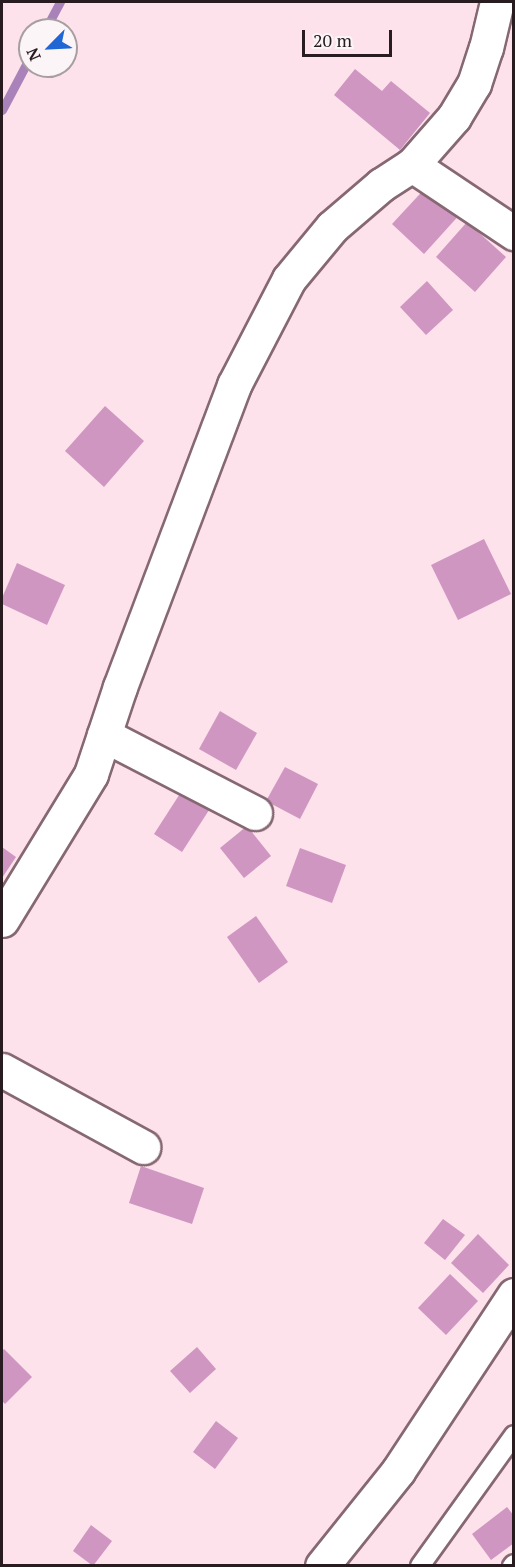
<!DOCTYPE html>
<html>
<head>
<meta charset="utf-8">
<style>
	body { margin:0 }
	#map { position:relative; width:515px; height:1567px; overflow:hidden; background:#fde2ec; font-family:"PT Serif",serif }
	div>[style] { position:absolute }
	.stream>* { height:9px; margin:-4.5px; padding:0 4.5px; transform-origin:4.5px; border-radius:4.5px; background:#a982b9 }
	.building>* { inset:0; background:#cf96c2 }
	.roads { filter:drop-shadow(2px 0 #866873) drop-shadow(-2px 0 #866873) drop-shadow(0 2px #866873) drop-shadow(0 -2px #866873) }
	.lane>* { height:18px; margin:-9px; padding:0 9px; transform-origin:9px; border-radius:9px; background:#fff }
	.street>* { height:33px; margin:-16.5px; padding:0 16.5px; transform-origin:16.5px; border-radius:16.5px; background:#fff }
	.secondary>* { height:33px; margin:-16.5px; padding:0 16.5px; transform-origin:16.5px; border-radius:16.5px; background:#fff }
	span { translate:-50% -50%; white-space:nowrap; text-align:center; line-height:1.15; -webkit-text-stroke:6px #fcf5f8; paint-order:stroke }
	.frame { position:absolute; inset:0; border:3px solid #281c20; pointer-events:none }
	.north { position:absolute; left:18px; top:18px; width:60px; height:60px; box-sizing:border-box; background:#fcf5f8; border:2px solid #a79ea2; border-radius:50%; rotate:246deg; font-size:16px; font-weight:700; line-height:24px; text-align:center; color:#281c20 }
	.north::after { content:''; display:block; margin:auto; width:21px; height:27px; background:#2067d3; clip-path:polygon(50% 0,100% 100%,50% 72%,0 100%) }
	.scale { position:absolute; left:302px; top:30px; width:90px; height:27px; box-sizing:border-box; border:3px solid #281c20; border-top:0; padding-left:8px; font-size:18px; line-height:21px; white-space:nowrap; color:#281c20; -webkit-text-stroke:4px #fcf5f8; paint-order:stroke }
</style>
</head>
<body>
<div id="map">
	<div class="stream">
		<div style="left:45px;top:30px;width:32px;rotate:-62deg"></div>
		<div style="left:2px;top:110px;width:60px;rotate:-62.2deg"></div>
	</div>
	<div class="building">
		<div style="clip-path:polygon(355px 69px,382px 91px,391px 81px,430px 113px,400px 150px,334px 95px)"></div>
		<div style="clip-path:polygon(430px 183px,462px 212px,424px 254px,392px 224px)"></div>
		<div style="clip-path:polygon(467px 222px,506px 257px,475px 292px,436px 257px)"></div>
		<div style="clip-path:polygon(427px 281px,453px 310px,426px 335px,400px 307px)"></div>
		<div style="clip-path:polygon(105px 406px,144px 441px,104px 487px,65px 451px)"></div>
		<div style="clip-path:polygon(484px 539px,511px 594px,458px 620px,431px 565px)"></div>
		<div style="clip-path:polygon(17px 563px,65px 585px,47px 625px,2px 604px,2px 598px)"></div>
		<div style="clip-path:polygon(220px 711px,257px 733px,236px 770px,199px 749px)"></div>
		<div style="clip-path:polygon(285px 767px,318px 784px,300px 819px,266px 801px)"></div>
		<div style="clip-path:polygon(183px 789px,211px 807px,182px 852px,154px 834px)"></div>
		<div style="clip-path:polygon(247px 826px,271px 856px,244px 878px,220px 848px)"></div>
		<div style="clip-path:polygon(2px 847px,16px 857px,2px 878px)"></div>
		<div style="clip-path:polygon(300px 848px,346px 865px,332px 903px,286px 886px)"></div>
		<div style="clip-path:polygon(256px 916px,288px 962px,259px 983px,227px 937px)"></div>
		<div style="clip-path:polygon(141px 1166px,204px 1188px,192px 1224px,129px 1203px)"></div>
		<div style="clip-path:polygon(443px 1219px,465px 1235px,445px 1260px,424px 1243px)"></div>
		<div style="clip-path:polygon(478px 1234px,509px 1265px,483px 1293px,451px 1263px)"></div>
		<div style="clip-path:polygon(450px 1274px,478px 1301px,446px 1335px,418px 1308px)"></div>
		<div style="clip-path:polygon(197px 1347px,216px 1369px,190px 1393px,170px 1371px)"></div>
		<div style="clip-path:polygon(4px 1349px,32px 1377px,5px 1404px,2px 1401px,2px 1351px)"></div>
		<div style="clip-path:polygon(216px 1421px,238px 1438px,215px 1469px,193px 1452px)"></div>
		<div style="clip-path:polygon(507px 1507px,514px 1516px,514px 1543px,491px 1560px,472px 1534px)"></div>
		<div style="clip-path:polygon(91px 1525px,112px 1541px,93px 1566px,73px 1551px)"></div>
	</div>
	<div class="roads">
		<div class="lane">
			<div style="left:420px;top:1566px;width:161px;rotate:-54.3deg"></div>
			<div style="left:512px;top:1566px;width:3px;rotate:-45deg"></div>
		</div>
		<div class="street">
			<div style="left:412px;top:165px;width:123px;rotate:33.7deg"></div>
			<div style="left:104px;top:735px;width:170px;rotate:27.3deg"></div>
			<div style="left:2px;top:920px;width:171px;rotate:-58.6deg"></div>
			<div style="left:91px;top:774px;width:92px;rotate:-71.6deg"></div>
			<div style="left:120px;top:687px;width:323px;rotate:-69.3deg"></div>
			<div style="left:234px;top:385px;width:119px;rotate:-62.6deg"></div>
			<div style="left:289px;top:279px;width:67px;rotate:-50.4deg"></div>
			<div style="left:332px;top:227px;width:65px;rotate:-40.6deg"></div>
			<div style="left:381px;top:185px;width:37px;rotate:-33deg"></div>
			<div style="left:412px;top:165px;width:64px;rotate:-48.8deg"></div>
			<div style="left:454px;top:117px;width:39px;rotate:-59deg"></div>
			<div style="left:474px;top:84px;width:38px;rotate:-72deg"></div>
			<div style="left:486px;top:48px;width:47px;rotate:-76.6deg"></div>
			<div style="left:2px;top:1070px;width:161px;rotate:28.6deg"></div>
		</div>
		<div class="secondary">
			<div style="left:322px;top:1566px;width:122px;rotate:-51.3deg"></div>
			<div style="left:398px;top:1471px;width:211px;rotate:-56.6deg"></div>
		</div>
	</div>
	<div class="frame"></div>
	<div class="north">N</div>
	<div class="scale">20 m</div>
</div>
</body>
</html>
